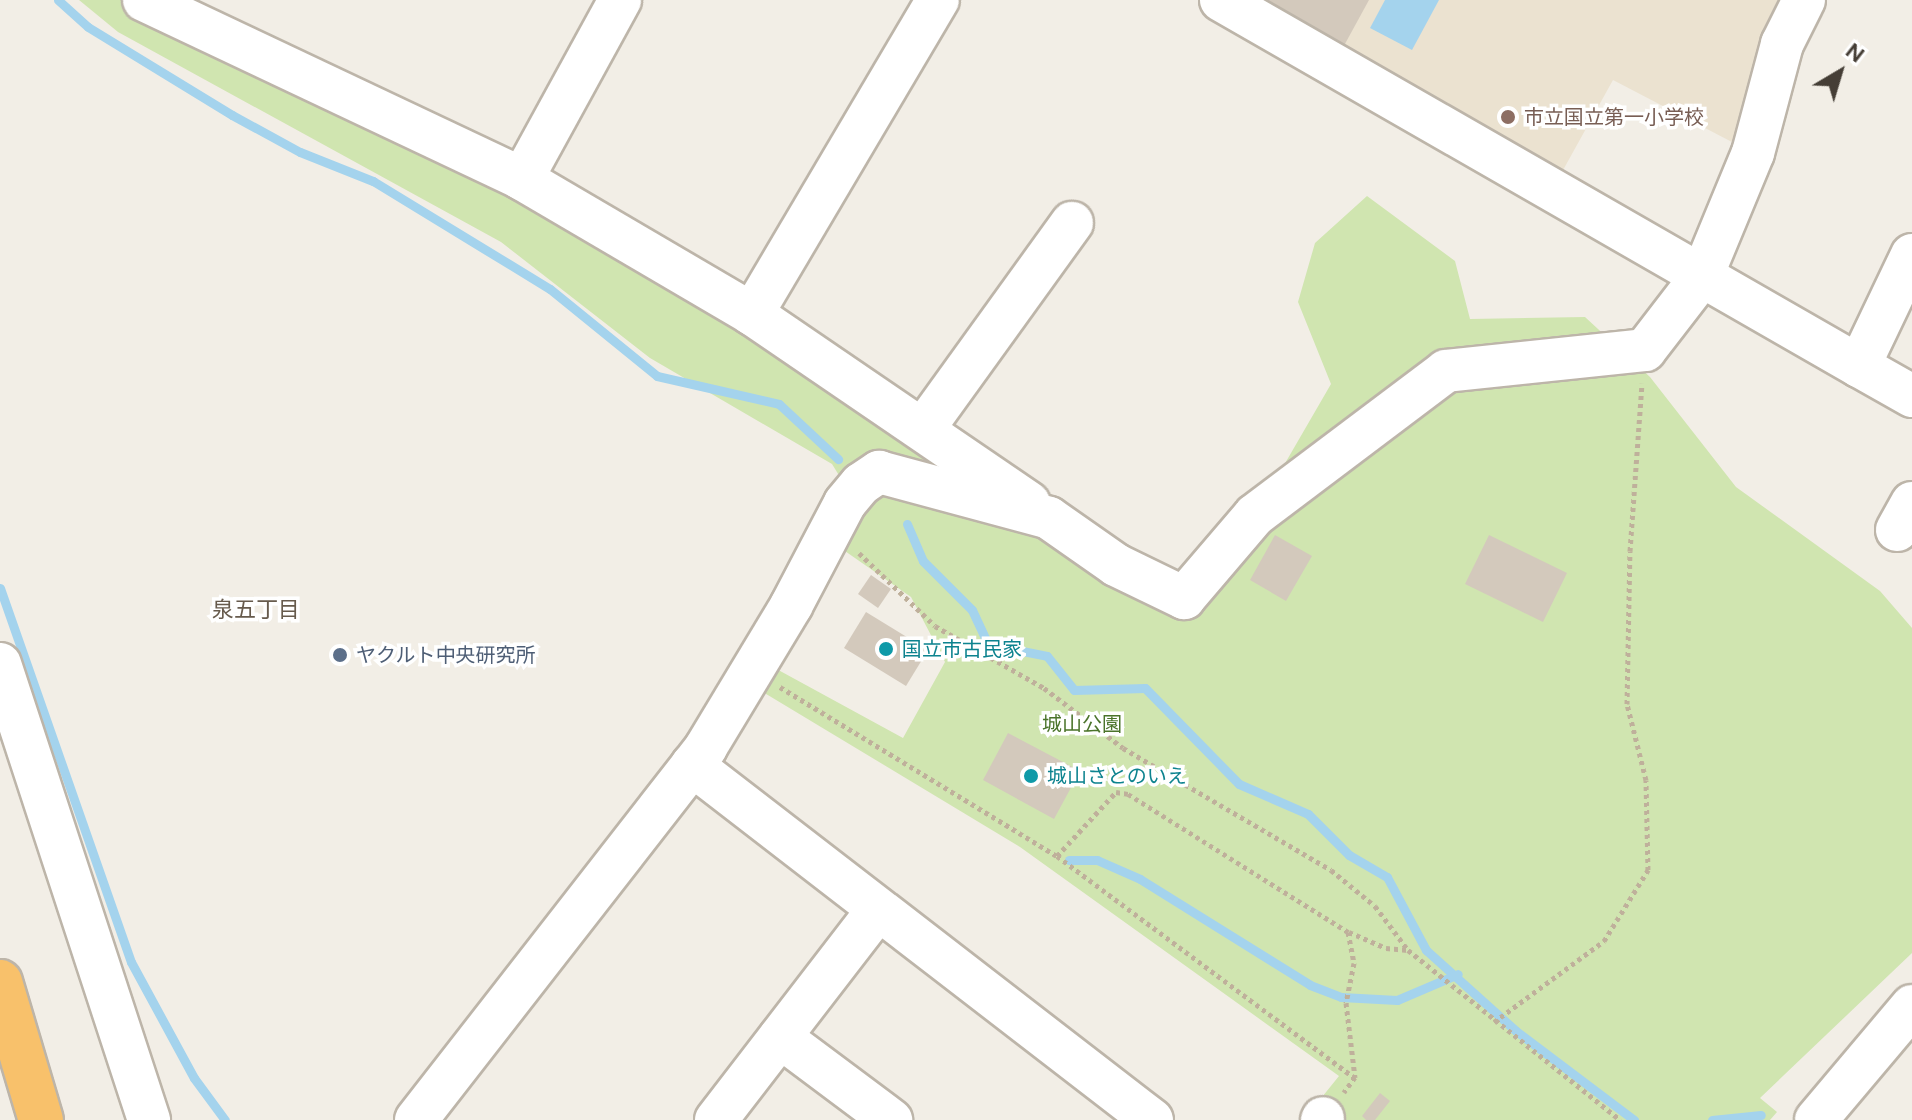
<!DOCTYPE html>
<html>
<head>
<meta charset="utf-8">
<style>
	body { margin:0 }
	#map { position:relative; width:1912px; height:1120px; overflow:hidden; background:#f2eee6; font-family:"DM Sans","Noto Sans JP",sans-serif }
	div>[style] { position:absolute }
	.education>* { inset:0; background:#ebe2d0 }
	.green>* { inset:0; background:#d0e5b0 }
	.water>* { inset:0; background:#a4d3ed }
	.stream>* { height:9px; margin:-4.5px; padding:0 4.5px; transform-origin:4.5px; border-radius:4.5px; background:#a4d3ed }
	.building>* { inset:0; background:#d3c9bc }
	.path>* { height:5px; margin-top:-2.5px; transform-origin:0; background:repeating-linear-gradient(90deg,#bfb09b 0 4px,transparent 0 8px) }
	.roads { filter:drop-shadow(2px 0 #bdb5a9) drop-shadow(-2px 0 #bdb5a9) drop-shadow(0 2px #bdb5a9) drop-shadow(0 -2px #bdb5a9) }
	.minor>* { height:42px; margin:-21px; padding:0 21px; transform-origin:21px; border-radius:21px; background:#fff }
	.highway>* { height:44px; margin:-22px; padding:0 22px; transform-origin:22px; border-radius:22px; background:#f8c16b }
	.dots>* { width:22px; height:22px; translate:-50% -50%; box-sizing:border-box; border:4px solid #fff; border-radius:50% }
	span { translate:-50% -50%; white-space:nowrap; text-align:center; line-height:1.15; -webkit-text-stroke:7px #fff; paint-order:stroke }
	.education-label { font-size:20px; color:#785e54 }
	.left { translate:0 -50%; text-align:left }
	.culture-label { font-size:20px; color:#0d838f }
	.service-label { font-size:20px; color:#4e5e75 }
	.park-label { font-size:20px; color:#4b742b }
	.neighbourhood-label { font-size:22px; color:#675b4d }
	.north { position:absolute; left:1800px; top:32px; width:80px; height:80px; -webkit-text-stroke:6px #fff; paint-order:stroke; rotate:38deg; font-size:22px; font-weight:700; line-height:32px; text-align:center; color:#453e36 }
	.north::after { content:''; display:block; margin:auto; width:28px; height:36px; background:#453e36; clip-path:polygon(50% 0,100% 100%,50% 72%,0 100%) }
</style>
</head>
<body>
<div id="map">
	<div class="education">
		<div style="clip-path:polygon(1242px 0,1804px 0,1753px 153px,1613px 80px,1552px 190px)"></div>
	</div>
	<div class="green">
		<div style="clip-path:polygon(79px 0,186px 0,522px 179px,1184px 597px,1255px 515px,1331px 384px,1298px 302px,1315px 243px,1367px 196px,1455px 261px,1470px 319px,1585px 317px,1650px 377px,1736px 487px,1880px 591px,1912px 628px,1912px 953px,1760px 1098px,1777px 1112px,1770px 1120px,1331px 1120px,1314px 1107px,1339px 1076px,1020px 847px,758px 689px,771px 666px,903px 738px,945px 662px,911px 597px,842px 549px,864px 516px,832px 464px,650px 358px,501px 242px,118px 32px)"></div>
	</div>
	<div class="water">
		<div style="clip-path:polygon(1385px 0,1439px 0,1412px 50px,1370px 28px)"></div>
	</div>
	<div class="stream">
		<div style="left:58px;top:0;width:40px;rotate:42deg"></div>
		<div style="left:88px;top:27px;width:169px;rotate:31.4deg"></div>
		<div style="left:232px;top:115px;width:77px;rotate:28.6deg"></div>
		<div style="left:300px;top:152px;width:79px;rotate:21.7deg"></div>
		<div style="left:373px;top:181px;width:207px;rotate:31.4deg"></div>
		<div style="left:550px;top:289px;width:138px;rotate:39.1deg"></div>
		<div style="left:657px;top:376px;width:125px;rotate:12.9deg"></div>
		<div style="left:779px;top:404px;width:81px;rotate:43deg"></div>
		<div style="left:907px;top:524px;width:40px;rotate:66.6deg"></div>
		<div style="left:923px;top:561px;width:69px;rotate:45deg"></div>
		<div style="left:972px;top:610px;width:38px;rotate:65deg"></div>
		<div style="left:988px;top:644px;width:60px;rotate:11.5deg"></div>
		<div style="left:1047px;top:656px;width:43px;rotate:51.5deg"></div>
		<div style="left:1074px;top:690px;width:71px;rotate:-1.6deg"></div>
		<div style="left:1145px;top:688px;width:134px;rotate:45.6deg"></div>
		<div style="left:1239px;top:784px;width:75px;rotate:23.5deg"></div>
		<div style="left:1308px;top:814px;width:58px;rotate:45deg"></div>
		<div style="left:1349px;top:855px;width:44px;rotate:30.1deg"></div>
		<div style="left:1387px;top:877px;width:83px;rotate:61.9deg"></div>
		<div style="left:1426px;top:950px;width:121px;rotate:42deg"></div>
		<div style="left:1516px;top:1031px;width:148px;rotate:37deg"></div>
		<div style="left:0;top:588px;width:396px;rotate:70.7deg"></div>
		<div style="left:131px;top:962px;width:132px;rotate:61.5deg"></div>
		<div style="left:194px;top:1078px;width:52px;rotate:53.6deg"></div>
		<div style="left:1069px;top:860px;width:28px"></div>
		<div style="left:1097px;top:860px;width:47px;rotate:23.8deg"></div>
		<div style="left:1140px;top:879px;width:200px;rotate:31.9deg"></div>
		<div style="left:1310px;top:985px;width:33px;rotate:21deg"></div>
		<div style="left:1341px;top:997px;width:56px;rotate:3.1deg"></div>
		<div style="left:1397px;top:1000px;width:66px;rotate:-23.1deg"></div>
		<div style="left:1712px;top:1120px;width:49px;rotate:-5.8deg"></div>
	</div>
	<div class="building">
		<div style="clip-path:polygon(1262px 0,1369px 0,1340px 53px)"></div>
		<div style="clip-path:polygon(1275px 535px,1312px 556px,1286px 601px,1250px 580px)"></div>
		<div style="clip-path:polygon(1489px 535px,1567px 573px,1543px 622px,1465px 584px)"></div>
		<div style="clip-path:polygon(871px 575px,891px 589px,878px 608px,858px 594px)"></div>
		<div style="clip-path:polygon(866px 612px,928px 650px,906px 686px,844px 648px)"></div>
		<div style="clip-path:polygon(1008px 733px,1080px 771px,1054px 819px,983px 780px)"></div>
		<div style="clip-path:polygon(1380px 1093px,1390px 1101px,1375px 1120px,1366px 1120px,1362px 1116px)"></div>
	</div>
	<div class="path">
		<div style="left:859px;top:553px;width:105px;rotate:43.8deg"></div>
		<div style="left:935px;top:626px;width:125px;rotate:29.6deg"></div>
		<div style="left:1044px;top:688px;width:99px;rotate:37.2deg"></div>
		<div style="left:1123px;top:748px;width:241px;rotate:30.4deg"></div>
		<div style="left:1331px;top:870px;width:57px;rotate:39.3deg"></div>
		<div style="left:1375px;top:906px;width:55px;rotate:53.1deg"></div>
		<div style="left:1408px;top:950px;width:272px;rotate:38.7deg"></div>
		<div style="left:780px;top:687px;width:324px;rotate:31.4deg"></div>
		<div style="left:1057px;top:856px;width:87px;rotate:-47.3deg"></div>
		<div style="left:1116px;top:792px;width:12px;rotate:9deg"></div>
		<div style="left:1128px;top:794px;width:260px;rotate:32.1deg"></div>
		<div style="left:1348px;top:932px;width:32px;rotate:79deg"></div>
		<div style="left:1354px;top:963px;width:41px;rotate:101.3deg"></div>
		<div style="left:1346px;top:1003px;width:75px;rotate:83.1deg"></div>
		<div style="left:1355px;top:1077px;width:19px;rotate:126deg"></div>
		<div style="left:1057px;top:856px;width:370px;rotate:36.7deg"></div>
		<div style="left:1349px;top:932px;width:40px;rotate:23.4deg"></div>
		<div style="left:1386px;top:948px;width:22px;rotate:5deg"></div>
		<div style="left:1494px;top:1022px;width:137px;rotate:-36.4deg"></div>
		<div style="left:1604px;top:941px;width:84px;rotate:-58.2deg"></div>
		<div style="left:1648px;top:870px;width:90px;rotate:-91.3deg"></div>
		<div style="left:1646px;top:780px;width:78px;rotate:-104deg"></div>
		<div style="left:1627px;top:704px;width:153px;rotate:-88.9deg"></div>
		<div style="left:1630px;top:551px;width:168px;rotate:-85.9deg"></div>
	</div>
	<div class="roads">
		<div class="minor">
			<div style="left:144px;top:0;width:418px;rotate:25.3deg"></div>
			<div style="left:522px;top:179px;width:267px;rotate:30.4deg"></div>
			<div style="left:752px;top:314px;width:335px;rotate:34.3deg"></div>
			<div style="left:1221px;top:0;width:736px;rotate:29.84deg"></div>
			<div style="left:1859px;top:366px;width:123px;rotate:-64.5deg"></div>
			<div style="left:522px;top:179px;width:204px;rotate:-61.3deg"></div>
			<div style="left:752px;top:314px;width:365px;rotate:-59.4deg"></div>
			<div style="left:1859px;top:366px;width:61px;rotate:29.5deg"></div>
			<div style="left:924px;top:428px;width:253px;rotate:-54.2deg"></div>
			<div style="left:1897px;top:530px;width:31px;rotate:-61deg"></div>
			<div style="left:0;top:664px;width:480px;rotate:71.9deg"></div>
			<div style="left:692px;top:765px;width:581px;rotate:37.66deg"></div>
			<div style="left:780px;top:1037px;width:139px;rotate:36.8deg"></div>
			<div style="left:416px;top:1120px;width:472px;rotate:-52.1deg"></div>
			<div style="left:706px;top:747px;width:165px;rotate:-58.9deg"></div>
			<div style="left:791px;top:606px;width:116px;rotate:-62.3deg"></div>
			<div style="left:845px;top:503px;width:25px;rotate:-50deg"></div>
			<div style="left:861px;top:484px;width:22px;rotate:-34deg"></div>
			<div style="left:879px;top:472px;width:176px;rotate:15.1deg"></div>
			<div style="left:1049px;top:518px;width:82px;rotate:35deg"></div>
			<div style="left:1116px;top:565px;width:76px;rotate:25.9deg"></div>
			<div style="left:1184px;top:598px;width:109px;rotate:-49.5deg"></div>
			<div style="left:1255px;top:515px;width:239px;rotate:-37deg"></div>
			<div style="left:1446px;top:371px;width:200px;rotate:-6deg"></div>
			<div style="left:1645px;top:350px;width:93px;rotate:-52.4deg"></div>
			<div style="left:1702px;top:276px;width:133px;rotate:-67.5deg"></div>
			<div style="left:1753px;top:153px;width:113px;rotate:-75.1deg"></div>
			<div style="left:1782px;top:44px;width:49px;rotate:-63.4deg"></div>
			<div style="left:716px;top:1120px;width:264px;rotate:-52.4deg"></div>
			<div style="left:1322px;top:1120px;width:2px;rotate:-63deg"></div>
			<div style="left:1816px;top:1120px;width:149px;rotate:-49.9deg"></div>
		</div>
		<div class="highway">
			<div style="left:0;top:982px;width:144px;rotate:73.5deg"></div>
		</div>
	</div>
	<div class="dots">
		<div style="left:1508px;top:117px;background:#8d6e63"></div>
		<div style="left:886px;top:649px;background:#0f9aa8"></div>
		<div style="left:340px;top:655px;background:#5c6f8a"></div>
		<div style="left:1031px;top:776px;background:#0f9aa8"></div>
	</div>
	<div class="education-label">
		<span class="left" style="left:1524px;top:117px">市立国立第一小学校</span>
	</div>
	<div class="culture-label">
		<span class="left" style="left:902px;top:649px">国立市古民家</span>
		<span class="left" style="left:1047px;top:776px">城山さとのいえ</span>
	</div>
	<div class="service-label">
		<span class="left" style="left:356px;top:655px">ヤクルト中央研究所</span>
	</div>
	<div class="park-label">
		<span style="left:1082px;top:724px">城山公園</span>
	</div>
	<div class="neighbourhood-label">
		<span style="left:256px;top:610px">泉五丁目</span>
	</div>
	<div class="north">N</div>
</div>
</body>
</html>
